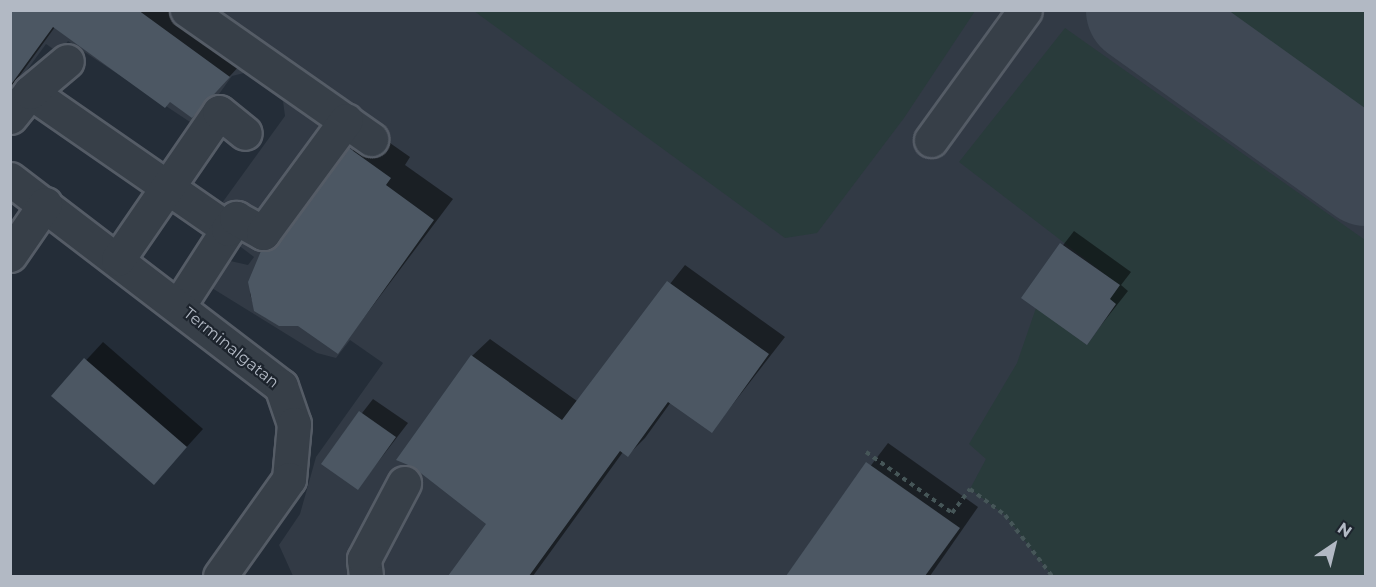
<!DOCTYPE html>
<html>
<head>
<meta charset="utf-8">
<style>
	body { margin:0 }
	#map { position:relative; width:1376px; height:587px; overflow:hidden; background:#242d38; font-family:Montserrat,sans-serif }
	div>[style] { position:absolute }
	.airport>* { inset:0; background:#323a45 }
	.green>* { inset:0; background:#293b3b }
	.shadow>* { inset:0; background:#0007 }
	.taxiway>* { height:105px; margin:-52.5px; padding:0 52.5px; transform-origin:52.5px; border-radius:52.5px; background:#3f4854 }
	.building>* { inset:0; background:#4c5763 }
	.path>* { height:4px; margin-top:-2px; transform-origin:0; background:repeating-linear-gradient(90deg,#465658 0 4.5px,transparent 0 9px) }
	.roads { filter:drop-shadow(2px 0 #555c66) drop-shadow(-2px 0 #555c66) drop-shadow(0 2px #555c66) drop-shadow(0 -2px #555c66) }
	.minor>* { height:33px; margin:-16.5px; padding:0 16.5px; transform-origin:16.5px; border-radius:16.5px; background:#373f48 }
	span { translate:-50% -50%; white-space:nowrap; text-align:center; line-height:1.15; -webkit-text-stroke:4.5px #1d242d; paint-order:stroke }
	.street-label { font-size:16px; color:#b2b9c4 }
	.frame { position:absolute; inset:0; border:12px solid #b2b9c4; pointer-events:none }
	.north { position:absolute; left:1304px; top:515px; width:60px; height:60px; -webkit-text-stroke:4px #1d242d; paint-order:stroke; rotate:35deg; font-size:16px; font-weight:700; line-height:24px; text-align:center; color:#b2b9c4 }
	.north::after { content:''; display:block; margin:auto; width:21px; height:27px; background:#b2b9c4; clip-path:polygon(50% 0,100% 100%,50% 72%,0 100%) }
</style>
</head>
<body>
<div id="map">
	<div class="airport">
		<div style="clip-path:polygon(11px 11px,1365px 11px,1365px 576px,293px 576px,279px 545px,300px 514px,316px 457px,383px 363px,350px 340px,336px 358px,317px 353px,207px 285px,226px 260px,248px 265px,254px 257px,229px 238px,240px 222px,278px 250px,282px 245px,222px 203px,285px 116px,283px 101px,244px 73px,232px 76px,196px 126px,68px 41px,59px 53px,46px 44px,11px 92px)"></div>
	</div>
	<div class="green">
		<div style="clip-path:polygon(474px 11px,975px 11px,904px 118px,817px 233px,785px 238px)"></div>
		<div style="clip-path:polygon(1205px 11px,1365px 11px,1365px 130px)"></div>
		<div style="clip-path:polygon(1065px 28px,1365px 240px,1365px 576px,1052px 576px,1005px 515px,970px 489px,986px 459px,969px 444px,1017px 363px,1036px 308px,1087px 345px,1116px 305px,1110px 299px,1119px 285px,959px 162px)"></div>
	</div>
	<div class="shadow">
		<div style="clip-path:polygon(10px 10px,168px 10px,242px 63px,205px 103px,55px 27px,10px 89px)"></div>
		<div style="clip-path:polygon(370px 129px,410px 157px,405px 165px,453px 199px,338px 352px,298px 325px,266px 318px,255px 310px,250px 294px,263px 252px,292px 228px)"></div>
		<div style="clip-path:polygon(1074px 231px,1131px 272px,1121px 285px,1128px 291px,1087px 343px,1023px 297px)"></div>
		<div style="clip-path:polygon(685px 265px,785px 337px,712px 431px,671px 402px,645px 438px,628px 455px,623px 452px,533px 576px,474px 576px,458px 565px,488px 524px,472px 356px,490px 339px,577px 401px)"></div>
		<div style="clip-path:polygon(103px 342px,203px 429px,154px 483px,54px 395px)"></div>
		<div style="clip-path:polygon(373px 399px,408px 423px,358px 488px,323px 463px)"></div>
		<div style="clip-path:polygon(888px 443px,978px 507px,930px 576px,787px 576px)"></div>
	</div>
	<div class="taxiway">
		<div style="left:1138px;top:10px;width:280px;rotate:35.6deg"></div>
	</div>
	<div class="building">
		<div style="clip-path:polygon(10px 10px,138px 10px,230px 77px,192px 118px,170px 102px,165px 108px,53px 27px,10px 86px)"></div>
		<div style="clip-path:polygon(349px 148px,391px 178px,386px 185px,434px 220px,338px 354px,298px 326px,279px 326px,254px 311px,248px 282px,261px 251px,278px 244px)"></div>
		<div style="clip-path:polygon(1060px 243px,1120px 285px,1110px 299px,1116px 304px,1087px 345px,1021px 298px)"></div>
		<div style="clip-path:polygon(667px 281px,769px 354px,712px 433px,668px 402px,628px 457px,620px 451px,529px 576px,448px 576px,486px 524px,413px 467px,396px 460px,471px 355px,562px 420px)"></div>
		<div style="clip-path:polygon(84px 358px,187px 447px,154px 485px,51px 396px)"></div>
		<div style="clip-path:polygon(359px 411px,396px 437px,358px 490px,321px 464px)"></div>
		<div style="clip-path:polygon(866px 462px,960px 528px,925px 576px,786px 576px)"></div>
	</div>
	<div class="path">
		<div style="left:866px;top:452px;width:105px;rotate:35.3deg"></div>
		<div style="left:952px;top:513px;width:30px;rotate:-53deg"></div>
		<div style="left:970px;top:489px;width:44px;rotate:36.6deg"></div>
		<div style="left:1005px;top:515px;width:77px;rotate:52.4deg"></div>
	</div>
	<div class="roads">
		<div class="minor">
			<div style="left:187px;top:10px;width:225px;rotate:35deg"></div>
			<div style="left:30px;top:92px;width:241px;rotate:34.7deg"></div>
			<div style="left:228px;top:229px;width:90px;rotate:122.8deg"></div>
			<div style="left:10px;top:117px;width:32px;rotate:-51deg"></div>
			<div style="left:30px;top:92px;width:48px;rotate:-40deg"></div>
			<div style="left:931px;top:140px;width:160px;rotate:-54.1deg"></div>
			<div style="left:10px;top:179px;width:341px;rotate:37.4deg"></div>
			<div style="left:281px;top:386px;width:40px;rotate:71.1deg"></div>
			<div style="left:294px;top:424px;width:55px;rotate:95.2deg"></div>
			<div style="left:289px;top:479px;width:119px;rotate:125.4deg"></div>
			<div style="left:228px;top:229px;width:14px;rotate:-54deg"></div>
			<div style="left:236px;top:218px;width:31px;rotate:29deg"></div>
			<div style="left:263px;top:233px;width:140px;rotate:-53.7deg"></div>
			<div style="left:10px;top:255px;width:62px;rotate:-55.5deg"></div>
			<div style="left:118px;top:259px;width:178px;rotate:-55.5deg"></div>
			<div style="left:219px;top:112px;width:33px;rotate:39deg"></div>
			<div style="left:366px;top:576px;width:17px;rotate:-97deg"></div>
			<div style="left:364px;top:559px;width:86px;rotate:-62.2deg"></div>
		</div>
	</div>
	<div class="street-label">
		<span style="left:231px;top:348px;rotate:39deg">Terminalgatan</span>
	</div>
	<div class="frame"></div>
	<div class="north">N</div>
</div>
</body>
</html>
